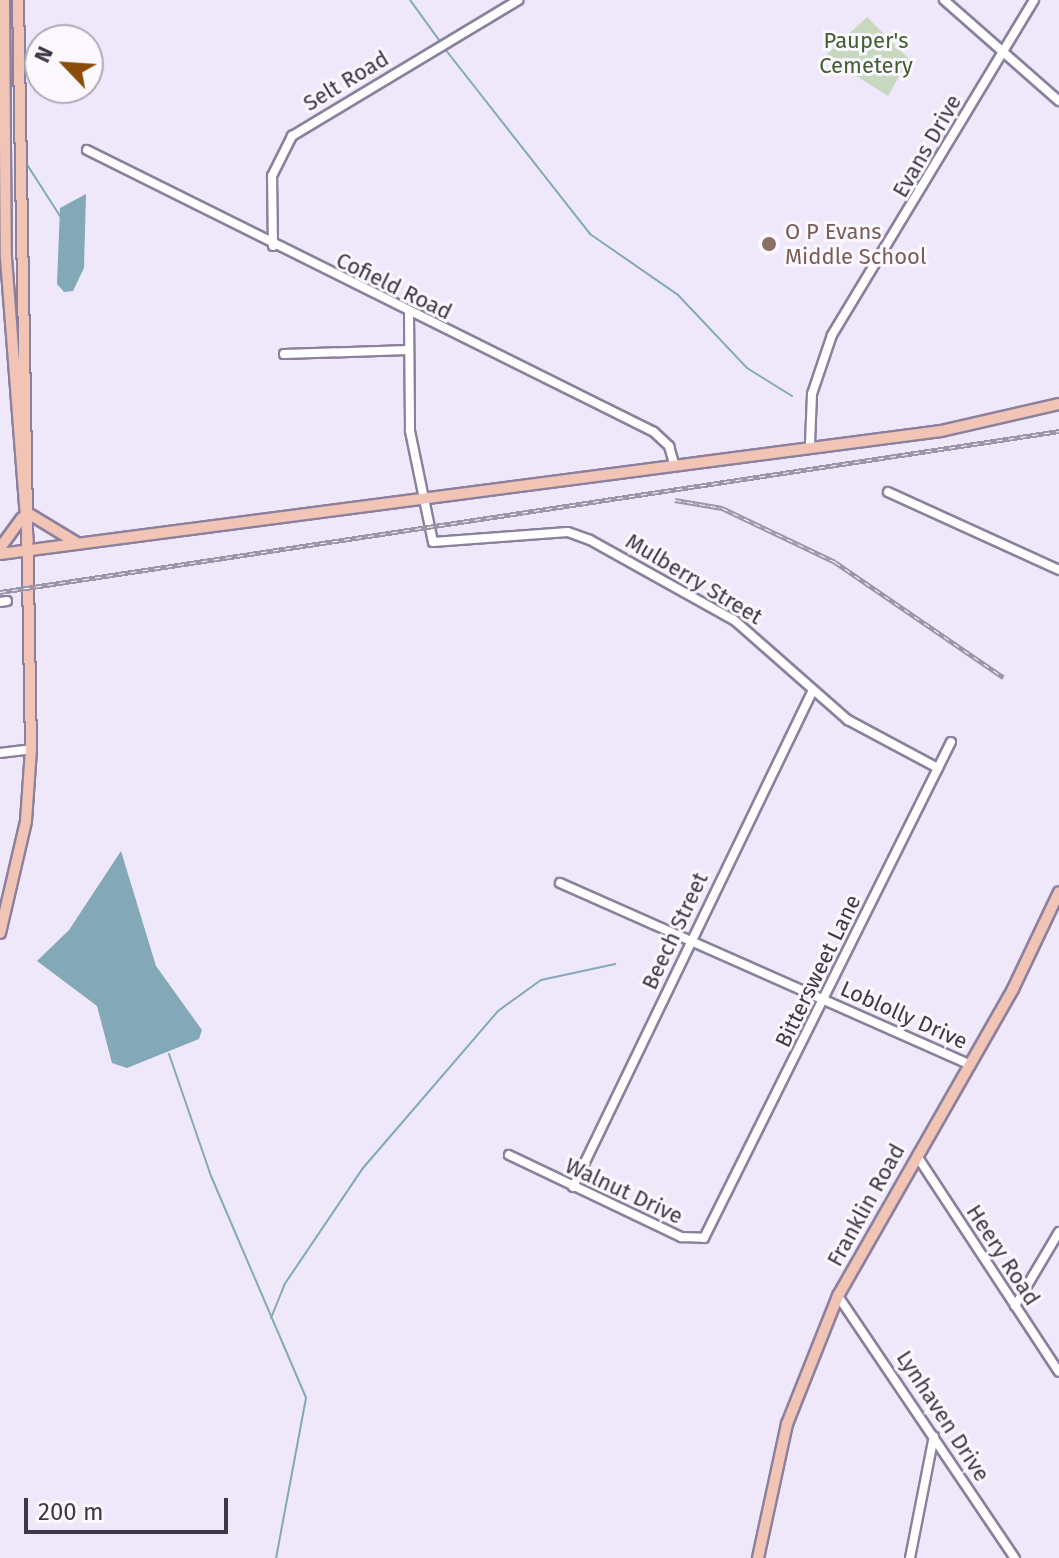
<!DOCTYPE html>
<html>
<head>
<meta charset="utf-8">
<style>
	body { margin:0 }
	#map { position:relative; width:1059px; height:1558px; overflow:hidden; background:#efe8fb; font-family:"Fira Sans",sans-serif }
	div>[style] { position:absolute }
	.green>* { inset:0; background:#c7d8be }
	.water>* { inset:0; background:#83a9b9 }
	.stream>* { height:2px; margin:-1px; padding:0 1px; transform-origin:1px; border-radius:1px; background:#83a9b9 }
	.roads { filter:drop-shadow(2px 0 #8b809d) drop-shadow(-2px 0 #8b809d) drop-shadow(0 2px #8b809d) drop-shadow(0 -2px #8b809d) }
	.minor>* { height:8px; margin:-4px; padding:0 4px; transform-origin:4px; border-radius:4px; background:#fff }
	.major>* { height:10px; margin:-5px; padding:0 5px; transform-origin:5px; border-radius:5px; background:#f1c4b6 }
	.rail>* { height:5px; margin-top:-2.5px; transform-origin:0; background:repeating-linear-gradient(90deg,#faf7fe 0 6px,#9b95a6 0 12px); box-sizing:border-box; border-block:2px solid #9b95a6 }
	.dots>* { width:22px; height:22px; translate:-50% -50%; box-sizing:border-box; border:4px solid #faf7fe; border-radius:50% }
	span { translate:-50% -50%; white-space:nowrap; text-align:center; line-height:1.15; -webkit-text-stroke:6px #faf7fe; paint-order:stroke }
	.park-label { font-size:22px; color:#435f31 }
	.street-label { font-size:22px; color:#3d3845 }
	.education-label { font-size:22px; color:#785e54 }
	.left { translate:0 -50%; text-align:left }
	.north { position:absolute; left:24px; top:24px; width:80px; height:80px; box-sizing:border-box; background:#faf7fe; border:2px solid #aeabb4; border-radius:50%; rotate:295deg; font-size:22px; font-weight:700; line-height:32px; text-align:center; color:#3d3845 }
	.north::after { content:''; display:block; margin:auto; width:28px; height:36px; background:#894d09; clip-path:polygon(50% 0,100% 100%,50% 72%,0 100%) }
	.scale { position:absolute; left:24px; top:1498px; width:204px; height:36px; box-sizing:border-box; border:4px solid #3d3845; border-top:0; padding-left:10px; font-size:24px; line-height:28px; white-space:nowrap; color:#3d3845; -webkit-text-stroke:6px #faf7fe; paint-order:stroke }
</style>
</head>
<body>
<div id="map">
	<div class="green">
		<div style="clip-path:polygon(867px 17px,909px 59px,888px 96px,825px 56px)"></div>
	</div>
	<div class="water">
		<div style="clip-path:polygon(86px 194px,84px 268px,73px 291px,64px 292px,57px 284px,60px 208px)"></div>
		<div style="clip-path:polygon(121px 851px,156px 966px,202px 1030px,199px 1039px,127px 1068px,112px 1063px,97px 1006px,37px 961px,69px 930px)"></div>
	</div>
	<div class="stream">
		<div style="left:410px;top:0;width:49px;rotate:54.1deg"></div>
		<div style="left:445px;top:49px;width:235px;rotate:51.9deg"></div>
		<div style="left:590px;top:234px;width:107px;rotate:34.7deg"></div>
		<div style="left:678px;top:295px;width:100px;rotate:46.6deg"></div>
		<div style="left:747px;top:368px;width:53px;rotate:31.9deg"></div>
		<div style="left:26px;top:163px;width:63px;rotate:57.3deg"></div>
		<div style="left:169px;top:1054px;width:129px;rotate:71deg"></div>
		<div style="left:211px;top:1176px;width:241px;rotate:66.8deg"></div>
		<div style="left:306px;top:1398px;width:163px;rotate:100.6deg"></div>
		<div style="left:271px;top:1318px;width:35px;rotate:-68deg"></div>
		<div style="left:284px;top:1285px;width:141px;rotate:-56deg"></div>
		<div style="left:363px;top:1168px;width:207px;rotate:-49.3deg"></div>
		<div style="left:498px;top:1011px;width:53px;rotate:-35.8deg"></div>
		<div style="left:541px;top:980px;width:76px;rotate:-12.2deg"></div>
	</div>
	<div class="roads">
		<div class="minor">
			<div style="left:944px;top:0;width:153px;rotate:41.3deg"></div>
			<div style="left:87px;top:150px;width:633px;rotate:26.44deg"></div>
			<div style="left:654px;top:432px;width:21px;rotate:43deg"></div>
			<div style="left:669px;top:446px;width:18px;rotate:74deg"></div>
			<div style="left:273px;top:246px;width:70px;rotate:-90.8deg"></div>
			<div style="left:272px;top:176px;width:45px;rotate:-63.4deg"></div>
			<div style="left:292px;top:136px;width:264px;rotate:-31deg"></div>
			<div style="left:409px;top:314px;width:117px;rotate:89.5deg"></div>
			<div style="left:410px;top:431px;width:113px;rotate:78.3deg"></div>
			<div style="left:433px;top:542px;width:135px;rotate:-4.2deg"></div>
			<div style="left:568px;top:532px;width:23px;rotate:20deg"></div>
			<div style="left:590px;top:540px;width:165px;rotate:29.1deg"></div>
			<div style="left:734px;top:620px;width:152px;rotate:41.3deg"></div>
			<div style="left:848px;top:720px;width:102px;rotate:28.1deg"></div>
			<div style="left:284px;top:354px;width:124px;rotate:-1.8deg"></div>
			<div style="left:810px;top:444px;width:50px;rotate:-87.7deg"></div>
			<div style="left:812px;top:394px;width:62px;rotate:-71.3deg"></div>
			<div style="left:832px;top:335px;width:391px;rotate:-58.9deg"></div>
			<div style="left:888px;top:492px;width:188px;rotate:24.5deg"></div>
			<div style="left:0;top:602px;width:7px;rotate:-8deg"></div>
			<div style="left:0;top:753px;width:31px;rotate:-7deg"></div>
			<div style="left:560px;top:883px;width:449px;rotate:23.9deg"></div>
			<div style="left:509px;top:1155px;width:191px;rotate:25.5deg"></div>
			<div style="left:681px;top:1237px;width:23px;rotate:2deg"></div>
			<div style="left:704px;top:1238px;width:554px;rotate:-63.53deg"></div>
			<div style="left:917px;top:1156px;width:258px;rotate:56.7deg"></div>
			<div style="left:573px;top:1187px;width:550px;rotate:-64.23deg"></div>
			<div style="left:838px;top:1296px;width:316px;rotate:56deg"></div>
			<div style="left:1015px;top:1306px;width:86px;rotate:-59.3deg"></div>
			<div style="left:910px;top:1558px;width:124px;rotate:-78.9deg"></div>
		</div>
		<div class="major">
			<div style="left:4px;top:0;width:258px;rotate:89.6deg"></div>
			<div style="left:6px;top:258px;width:284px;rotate:85.6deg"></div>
			<div style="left:31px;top:515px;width:54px;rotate:31.3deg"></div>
			<div style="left:0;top:548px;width:37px;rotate:-54deg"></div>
			<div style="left:0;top:554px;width:949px;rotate:-7.45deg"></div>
			<div style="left:941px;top:431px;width:121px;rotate:-12.9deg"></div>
			<div style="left:0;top:933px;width:115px;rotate:-76.9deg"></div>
			<div style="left:26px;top:821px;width:72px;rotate:-86deg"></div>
			<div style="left:31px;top:749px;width:749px;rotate:-90.99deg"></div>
			<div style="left:758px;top:1558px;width:137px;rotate:-77.8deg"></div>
			<div style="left:787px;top:1424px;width:138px;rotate:-68.3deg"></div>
			<div style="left:838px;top:1296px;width:353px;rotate:-60.3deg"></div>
			<div style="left:1013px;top:989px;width:107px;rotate:-64.6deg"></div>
		</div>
	</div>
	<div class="rail">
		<div style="left:675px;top:500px;width:48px;rotate:9.7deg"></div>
		<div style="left:722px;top:508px;width:125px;rotate:25.5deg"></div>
		<div style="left:835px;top:562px;width:204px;rotate:34.4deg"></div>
		<div style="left:0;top:592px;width:1071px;rotate:-8.64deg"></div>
	</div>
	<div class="dots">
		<div style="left:769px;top:244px;background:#8d6e63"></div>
	</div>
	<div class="park-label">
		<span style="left:866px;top:53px">Pauper's<br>Cemetery</span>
	</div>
	<div class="street-label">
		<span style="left:346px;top:81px;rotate:-31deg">Selt Road</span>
		<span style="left:927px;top:146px;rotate:-60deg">Evans Drive</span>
		<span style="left:394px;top:286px;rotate:26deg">Cofield Road</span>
		<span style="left:694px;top:579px;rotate:31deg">Mulberry Street</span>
		<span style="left:675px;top:931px;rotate:-65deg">Beech Street</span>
		<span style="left:818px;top:971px;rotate:-64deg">Bittersweet Lane</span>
		<span style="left:904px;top:1015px;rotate:24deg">Loblolly Drive</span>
		<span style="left:624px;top:1191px;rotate:25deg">Walnut Drive</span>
		<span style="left:866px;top:1205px;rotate:-61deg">Franklin Road</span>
		<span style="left:1003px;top:1255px;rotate:57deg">Heery Road</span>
		<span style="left:943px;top:1416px;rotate:57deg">Lynhaven Drive</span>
	</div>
	<div class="education-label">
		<span class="left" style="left:785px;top:244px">O P Evans<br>Middle School</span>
	</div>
	<div class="north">N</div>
	<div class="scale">200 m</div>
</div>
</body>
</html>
